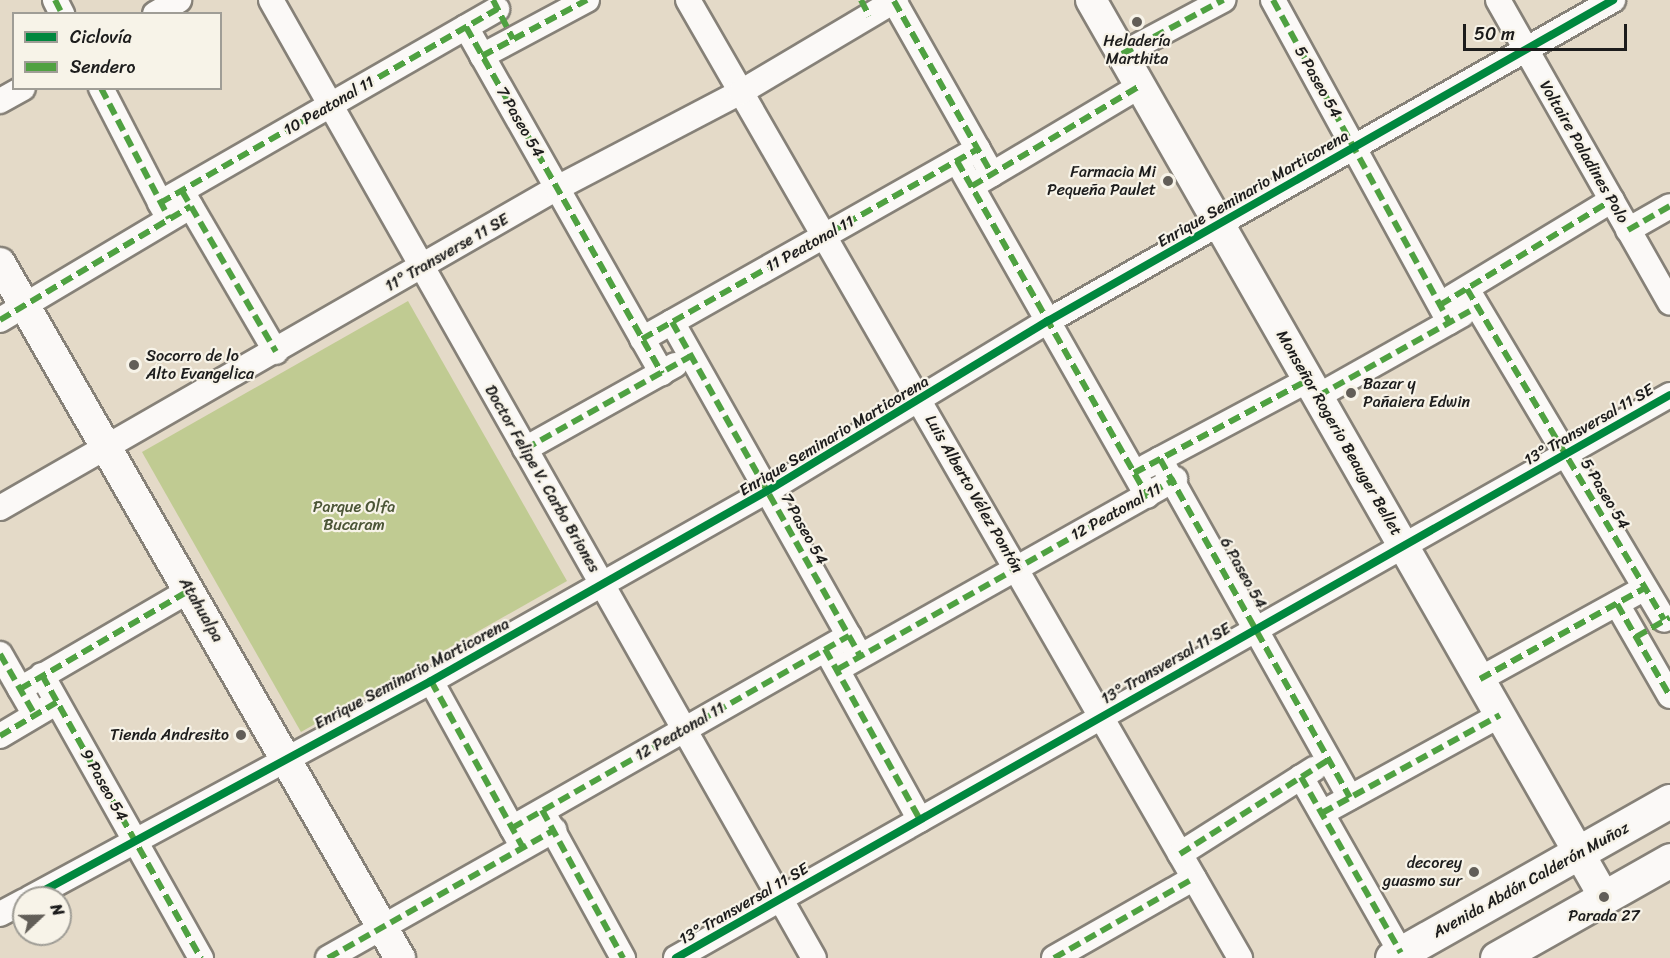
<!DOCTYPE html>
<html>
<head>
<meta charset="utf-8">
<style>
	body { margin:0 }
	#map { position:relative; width:1670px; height:958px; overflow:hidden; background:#e4dac8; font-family:Sriracha,sans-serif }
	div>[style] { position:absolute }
	.green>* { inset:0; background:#c0cb92 }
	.roads { filter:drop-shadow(2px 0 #868178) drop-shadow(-2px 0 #868178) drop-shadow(0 2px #868178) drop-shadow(0 -2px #868178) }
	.minor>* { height:24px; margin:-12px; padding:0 12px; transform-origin:12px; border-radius:12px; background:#fbf9f7 }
	.tertiary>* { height:30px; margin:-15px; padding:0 15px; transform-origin:15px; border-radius:15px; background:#fbf9f7 }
	.secondary>* { height:33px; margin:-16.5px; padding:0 16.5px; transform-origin:16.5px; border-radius:16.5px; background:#fbf9f7 }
	.quiet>* { height:6px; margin-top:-3px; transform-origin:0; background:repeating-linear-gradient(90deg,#4fa141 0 12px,transparent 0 18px) }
	.cycleway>* { height:8px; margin:-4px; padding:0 4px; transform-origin:4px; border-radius:4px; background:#00873e }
	.dots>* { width:16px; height:16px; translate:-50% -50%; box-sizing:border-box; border:3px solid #f7f3e8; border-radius:50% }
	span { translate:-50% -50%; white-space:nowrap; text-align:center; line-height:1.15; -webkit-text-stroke:4.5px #f7f3e8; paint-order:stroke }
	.poi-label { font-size:16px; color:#1c1c1c }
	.right { translate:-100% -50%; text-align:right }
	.left { translate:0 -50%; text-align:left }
	.street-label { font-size:16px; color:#1c1c1c }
	.park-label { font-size:16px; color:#4b5536 }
	.legend { position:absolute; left:12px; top:12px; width:210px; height:78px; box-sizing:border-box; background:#f7f3e8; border:2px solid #9f9d96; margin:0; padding:8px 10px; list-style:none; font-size:18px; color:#1c1c1c }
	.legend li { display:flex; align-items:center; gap:12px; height:30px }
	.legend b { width:30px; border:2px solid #9f9d96 }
	.north { position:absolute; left:12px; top:886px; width:60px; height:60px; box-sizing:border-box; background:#f7f3e8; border:2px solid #9f9d96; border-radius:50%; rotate:68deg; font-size:16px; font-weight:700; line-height:24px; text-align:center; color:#1c1c1c }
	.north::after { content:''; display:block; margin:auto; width:21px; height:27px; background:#625e58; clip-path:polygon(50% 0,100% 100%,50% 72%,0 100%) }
	.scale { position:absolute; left:1463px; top:24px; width:164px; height:27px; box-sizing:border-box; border:3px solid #1c1c1c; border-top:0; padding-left:8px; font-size:18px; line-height:21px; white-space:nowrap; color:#1c1c1c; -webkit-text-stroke:4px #f7f3e8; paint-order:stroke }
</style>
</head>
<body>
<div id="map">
	<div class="green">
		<div style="clip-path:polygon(408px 301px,567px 581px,301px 732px,142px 452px)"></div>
	</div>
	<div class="roads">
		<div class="minor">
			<div style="left:55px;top:0;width:16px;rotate:63deg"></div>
			<div style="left:271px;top:0;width:1101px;rotate:60.46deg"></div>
			<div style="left:688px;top:0;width:1106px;rotate:60.05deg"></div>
			<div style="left:1273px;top:0;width:367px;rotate:61.3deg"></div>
			<div style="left:1498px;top:0;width:348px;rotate:60.4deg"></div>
			<div style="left:894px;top:1px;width:199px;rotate:60.5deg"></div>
			<div style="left:155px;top:14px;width:28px;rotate:-30deg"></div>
			<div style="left:466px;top:27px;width:398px;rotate:60.5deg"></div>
			<div style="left:1122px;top:54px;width:115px;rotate:-28.1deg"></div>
			<div style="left:482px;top:56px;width:119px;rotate:-28.1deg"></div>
			<div style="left:101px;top:88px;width:144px;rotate:62.7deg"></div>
			<div style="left:0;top:101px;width:26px;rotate:-29deg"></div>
			<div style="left:957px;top:161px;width:385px;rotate:60.4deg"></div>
			<div style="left:979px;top:182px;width:187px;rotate:-30.8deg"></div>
			<div style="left:183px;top:193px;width:184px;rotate:59.7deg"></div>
			<div style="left:160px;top:203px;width:389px;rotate:-29.9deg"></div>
			<div style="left:1628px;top:230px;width:48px;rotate:-29.7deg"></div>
			<div style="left:1467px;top:289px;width:385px;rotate:59.2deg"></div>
			<div style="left:1452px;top:297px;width:187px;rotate:-31.2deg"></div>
			<div style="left:0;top:320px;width:222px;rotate:-30.8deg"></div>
			<div style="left:672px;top:322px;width:374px;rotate:60.6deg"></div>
			<div style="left:642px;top:339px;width:386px;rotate:-29.5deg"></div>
			<div style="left:1318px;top:396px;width:165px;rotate:-29.4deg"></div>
			<div style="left:525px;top:449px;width:172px;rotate:-29.2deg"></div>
			<div style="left:1160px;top:459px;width:388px;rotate:60.7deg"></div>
			<div style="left:1147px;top:466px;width:183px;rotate:-28.1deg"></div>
			<div style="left:0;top:508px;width:642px;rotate:-29.88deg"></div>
			<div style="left:557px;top:188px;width:208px;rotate:-27.6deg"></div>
			<div style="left:741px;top:92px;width:180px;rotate:-30.7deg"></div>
			<div style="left:1617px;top:604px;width:106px;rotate:60.1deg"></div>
			<div style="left:0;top:654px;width:70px;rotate:60.2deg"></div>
			<div style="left:830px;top:657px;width:186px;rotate:61.1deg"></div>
			<div style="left:838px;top:669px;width:387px;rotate:-29.4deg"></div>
			<div style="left:42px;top:675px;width:325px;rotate:60.7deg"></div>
			<div style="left:1480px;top:679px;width:188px;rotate:-28.9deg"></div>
			<div style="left:431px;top:681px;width:184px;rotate:61.1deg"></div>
			<div style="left:20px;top:689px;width:197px;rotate:-30.2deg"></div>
			<div style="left:0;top:736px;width:55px;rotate:-30.8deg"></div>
			<div style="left:1301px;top:777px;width:202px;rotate:60.4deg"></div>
			<div style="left:1322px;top:813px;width:203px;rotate:-28.8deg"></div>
			<div style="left:546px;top:818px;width:160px;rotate:61.2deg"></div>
			<div style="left:512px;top:828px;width:388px;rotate:-29.7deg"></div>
			<div style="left:1180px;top:854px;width:159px;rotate:-32.4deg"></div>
			<div style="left:30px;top:898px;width:456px;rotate:-28.4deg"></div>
			<div style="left:431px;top:681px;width:386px;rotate:-29.5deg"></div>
			<div style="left:767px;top:491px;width:328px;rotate:-31.2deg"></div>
			<div style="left:1048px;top:321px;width:650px;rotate:-29.6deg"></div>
			<div style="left:0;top:914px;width:27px;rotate:-28deg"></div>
			<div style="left:328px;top:958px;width:260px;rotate:-29.5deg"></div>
			<div style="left:676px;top:958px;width:1142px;rotate:-29.53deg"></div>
			<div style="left:1054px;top:958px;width:161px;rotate:-29.7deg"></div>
		</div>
		<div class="tertiary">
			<div style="left:1091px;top:0;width:1033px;rotate:60.23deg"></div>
			<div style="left:0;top:263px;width:802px;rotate:60.08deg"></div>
		</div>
		<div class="secondary">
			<div style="left:1392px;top:958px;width:319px;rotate:-29.5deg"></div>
			<div style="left:1497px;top:958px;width:199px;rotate:-29.5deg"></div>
		</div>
	</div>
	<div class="quiet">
		<div style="left:55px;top:0;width:16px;rotate:63deg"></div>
		<div style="left:493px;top:0;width:44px;rotate:62.9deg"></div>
		<div style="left:861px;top:0;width:18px;rotate:63deg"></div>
		<div style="left:1273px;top:0;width:367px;rotate:61.3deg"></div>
		<div style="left:894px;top:1px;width:199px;rotate:60.5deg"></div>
		<div style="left:466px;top:27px;width:398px;rotate:60.5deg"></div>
		<div style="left:1122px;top:54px;width:115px;rotate:-28.1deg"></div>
		<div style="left:482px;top:56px;width:119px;rotate:-28.1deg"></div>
		<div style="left:101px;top:88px;width:147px;rotate:62.4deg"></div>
		<div style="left:957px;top:161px;width:385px;rotate:60.4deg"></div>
		<div style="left:972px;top:186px;width:196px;rotate:-30.8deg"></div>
		<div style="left:182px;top:191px;width:186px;rotate:59.7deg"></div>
		<div style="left:160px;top:203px;width:389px;rotate:-29.9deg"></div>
		<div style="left:1628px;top:230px;width:48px;rotate:-29.7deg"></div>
		<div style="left:1467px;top:289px;width:385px;rotate:59.2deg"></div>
		<div style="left:1440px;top:305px;width:202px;rotate:-31.4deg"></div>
		<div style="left:0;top:320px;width:222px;rotate:-30.8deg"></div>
		<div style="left:672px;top:322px;width:382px;rotate:60.6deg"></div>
		<div style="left:642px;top:339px;width:386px;rotate:-29.5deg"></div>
		<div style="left:1318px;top:396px;width:182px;rotate:-29.2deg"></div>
		<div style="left:525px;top:449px;width:190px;rotate:-29.3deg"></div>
		<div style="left:1160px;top:459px;width:388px;rotate:60.7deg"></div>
		<div style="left:1134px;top:473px;width:197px;rotate:-28.1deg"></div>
		<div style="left:1617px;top:604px;width:106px;rotate:60.1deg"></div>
		<div style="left:1636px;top:637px;width:39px;rotate:-30deg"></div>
		<div style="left:825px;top:649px;width:196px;rotate:60.9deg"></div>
		<div style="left:0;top:654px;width:70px;rotate:60.2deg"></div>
		<div style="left:838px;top:669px;width:387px;rotate:-29.4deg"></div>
		<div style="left:42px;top:675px;width:325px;rotate:60.7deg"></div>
		<div style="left:1480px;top:679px;width:188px;rotate:-28.9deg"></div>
		<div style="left:431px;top:681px;width:188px;rotate:61.1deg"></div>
		<div style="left:20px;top:689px;width:197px;rotate:-30.2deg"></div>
		<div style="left:0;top:736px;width:66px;rotate:-30.8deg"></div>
		<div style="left:1301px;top:777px;width:202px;rotate:60.4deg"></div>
		<div style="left:542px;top:810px;width:169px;rotate:61.3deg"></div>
		<div style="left:1322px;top:813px;width:203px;rotate:-28.8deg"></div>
		<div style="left:512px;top:828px;width:388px;rotate:-29.7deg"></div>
		<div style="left:1180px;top:854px;width:175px;rotate:-32.4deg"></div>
		<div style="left:328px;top:958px;width:260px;rotate:-29.5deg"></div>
		<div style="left:1054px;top:958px;width:161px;rotate:-29.7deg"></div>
	</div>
	<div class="cycleway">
		<div style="left:30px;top:898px;width:456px;rotate:-28.4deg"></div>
		<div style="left:431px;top:681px;width:386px;rotate:-29.5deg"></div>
		<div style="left:767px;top:491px;width:328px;rotate:-31.2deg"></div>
		<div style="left:1048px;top:321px;width:650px;rotate:-29.6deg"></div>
		<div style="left:676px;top:958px;width:1142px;rotate:-29.53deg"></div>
	</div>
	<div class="dots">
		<div style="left:1137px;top:22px;background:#625e58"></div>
		<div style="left:1168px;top:181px;background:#625e58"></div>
		<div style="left:134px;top:365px;background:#625e58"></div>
		<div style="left:1351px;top:393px;background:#625e58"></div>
		<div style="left:241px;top:735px;background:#625e58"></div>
		<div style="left:1474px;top:872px;background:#625e58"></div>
		<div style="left:1604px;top:897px;background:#625e58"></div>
	</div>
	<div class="poi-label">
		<span style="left:1137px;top:50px">Heladería<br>Marthita</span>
		<span class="right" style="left:1156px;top:181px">Farmacia Mi<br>Pequeña Paulet</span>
		<span class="left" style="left:146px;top:365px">Socorro de lo<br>Alto Evangelica</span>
		<span class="left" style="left:1363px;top:393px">Bazar y<br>Pañaiera Edwin</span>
		<span class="right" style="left:229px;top:735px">Tienda Andresito</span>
		<span class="right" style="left:1462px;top:872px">decorey<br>guasmo sur</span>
		<span style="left:1604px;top:916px">Parada 27</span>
	</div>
	<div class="street-label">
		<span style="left:1318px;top:82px;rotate:61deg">5 Paseo 54</span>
		<span style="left:329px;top:106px;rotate:-30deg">10 Peatonal 11</span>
		<span style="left:520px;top:122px;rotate:60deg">7 Paseo 54</span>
		<span style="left:1584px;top:152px;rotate:60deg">Voltaire Paladines Polo</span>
		<span style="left:1253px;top:189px;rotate:-30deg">Enrique Seminario Marticorena</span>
		<span style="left:810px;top:244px;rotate:-29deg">11 Peatonal 11</span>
		<span style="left:447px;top:253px;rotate:-30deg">11° Transverse 11 SE</span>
		<span style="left:1589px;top:425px;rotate:-30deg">13° Transversal 11 SE</span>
		<span style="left:1339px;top:433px;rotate:60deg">Monseñor Rogerio Beauger Bellet</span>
		<span style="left:834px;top:436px;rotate:-31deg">Enrique Seminario Marticorena</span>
		<span style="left:542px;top:479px;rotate:60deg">Doctor Felipe V. Carbo Briones</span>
		<span style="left:974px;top:494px;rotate:60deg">Luis Alberto Vélez Pontón</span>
		<span style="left:1605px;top:494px;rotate:59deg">5 Paseo 54</span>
		<span style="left:1116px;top:512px;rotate:-29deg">12 Peatonal 11</span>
		<span style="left:804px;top:529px;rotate:61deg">7 Paseo 54</span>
		<span style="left:1243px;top:573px;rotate:61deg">6 Paseo 54</span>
		<span style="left:201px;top:610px;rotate:60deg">Atahualpa</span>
		<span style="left:1166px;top:664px;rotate:-30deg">13° Transversal 11 SE</span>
		<span style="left:412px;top:674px;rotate:-28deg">Enrique Seminario Marticorena</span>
		<span style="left:680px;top:732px;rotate:-30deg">12 Peatonal 11</span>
		<span style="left:104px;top:785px;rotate:61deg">9 Paseo 54</span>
		<span style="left:1531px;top:880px;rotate:-29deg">Avenida Abdón Calderón Muñoz</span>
		<span style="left:744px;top:904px;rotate:-30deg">13° Transversal 11 SE</span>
	</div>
	<div class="park-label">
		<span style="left:354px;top:516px">Parque Olfa<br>Bucaram</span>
	</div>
	<ul class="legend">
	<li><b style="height:8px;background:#00873e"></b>Ciclovía</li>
	<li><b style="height:8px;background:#4fa141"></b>Sendero</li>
	</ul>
	<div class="north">N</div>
	<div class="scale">50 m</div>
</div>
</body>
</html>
